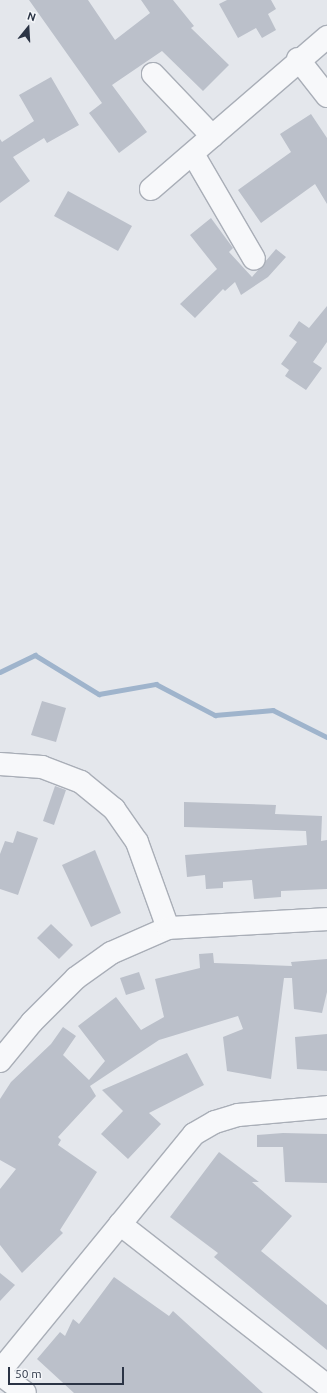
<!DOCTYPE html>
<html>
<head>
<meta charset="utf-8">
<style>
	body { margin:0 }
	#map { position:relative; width:327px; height:1393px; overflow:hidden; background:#e4e7ec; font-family:Ubuntu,sans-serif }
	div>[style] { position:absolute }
	.stream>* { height:4.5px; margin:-2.25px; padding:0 2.25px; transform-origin:2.25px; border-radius:2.25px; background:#9fb4cc }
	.building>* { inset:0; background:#bbc0ca }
	.roads { filter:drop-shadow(1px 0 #a9aeb7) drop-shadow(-1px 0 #a9aeb7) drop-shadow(0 1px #a9aeb7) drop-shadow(0 -1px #a9aeb7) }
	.minor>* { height:22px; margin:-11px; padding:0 11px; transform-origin:11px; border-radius:11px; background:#f7f8fa }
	span { translate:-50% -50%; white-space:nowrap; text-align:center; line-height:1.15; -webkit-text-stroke:3px #f4f6f9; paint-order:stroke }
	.north { position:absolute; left:8px; top:8px; width:40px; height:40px; -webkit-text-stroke:3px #f4f6f9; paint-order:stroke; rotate:18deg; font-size:11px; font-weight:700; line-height:16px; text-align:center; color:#2b3445 }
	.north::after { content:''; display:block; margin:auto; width:14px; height:18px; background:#2b3445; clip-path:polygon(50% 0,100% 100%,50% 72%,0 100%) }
	.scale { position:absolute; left:8px; top:1367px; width:116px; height:18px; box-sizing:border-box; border:2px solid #2b3445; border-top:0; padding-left:5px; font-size:12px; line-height:14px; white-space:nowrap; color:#2b3445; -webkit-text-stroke:3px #f4f6f9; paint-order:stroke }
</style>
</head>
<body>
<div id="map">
	<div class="stream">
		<div style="left:0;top:672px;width:39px;rotate:-26deg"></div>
		<div style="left:35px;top:655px;width:75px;rotate:31.4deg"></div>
		<div style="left:99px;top:694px;width:58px;rotate:-10deg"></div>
		<div style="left:156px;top:684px;width:67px;rotate:27.7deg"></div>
		<div style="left:215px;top:715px;width:58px;rotate:-4.9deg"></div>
		<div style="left:273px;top:710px;width:60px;rotate:26.6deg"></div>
	</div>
	<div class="building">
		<div style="clip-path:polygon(29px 0,88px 0,115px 40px,150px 13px,141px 0,173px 0,194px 26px,191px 28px,229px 65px,203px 91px,162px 51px,112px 85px,147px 132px,119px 153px,89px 113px,102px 103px)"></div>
		<div style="clip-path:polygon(227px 0,271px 0,276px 9px,268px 14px,276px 30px,262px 38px,256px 28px,238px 38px,219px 4px)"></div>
		<div style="clip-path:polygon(51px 77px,79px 125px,47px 143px,44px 138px,13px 157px,30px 181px,0 203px,0 139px,2px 142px,34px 121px,19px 95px)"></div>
		<div style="clip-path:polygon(311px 114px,327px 138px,327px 204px,315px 184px,261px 223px,238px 190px,291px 152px,280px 134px)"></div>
		<div style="clip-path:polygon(68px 191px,132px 226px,118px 251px,54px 216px)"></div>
		<div style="clip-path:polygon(211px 218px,233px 248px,229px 252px,252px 277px,276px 249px,286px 257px,268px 277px,241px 295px,235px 282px,225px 291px,223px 289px,195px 318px,180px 304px,217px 269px,190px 235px)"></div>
		<div style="clip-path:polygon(327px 306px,327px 342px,313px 362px,322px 368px,306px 390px,285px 376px,289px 370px,281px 364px,297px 342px,289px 336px,299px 321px,309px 328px)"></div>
		<div style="clip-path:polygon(42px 701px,66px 708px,56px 742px,31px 735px)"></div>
		<div style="clip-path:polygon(55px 786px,66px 790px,54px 825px,43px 821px)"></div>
		<div style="clip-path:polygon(184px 802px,276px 805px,275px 814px,322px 816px,321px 841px,327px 840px,327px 889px,281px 891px,281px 897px,254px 899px,252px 880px,223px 882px,223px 888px,206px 889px,205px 875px,187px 877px,185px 855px,307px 845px,306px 831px,184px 827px)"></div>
		<div style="clip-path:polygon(17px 831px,38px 838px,18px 895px,0 889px,0 854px,5px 841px,13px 843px)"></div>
		<div style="clip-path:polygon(95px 850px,121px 913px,91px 927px,62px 865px)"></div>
		<div style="clip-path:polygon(51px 924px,73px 945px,59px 959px,37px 938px)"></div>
		<div style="clip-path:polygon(213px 953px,214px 963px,292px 966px,291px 962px,327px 959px,327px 992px,322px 1013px,294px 1009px,292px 978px,284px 978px,271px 1079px,227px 1071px,223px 1037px,243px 1029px,238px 1016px,159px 1040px,90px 1086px,96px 1096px,58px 1137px,61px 1140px,58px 1145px,97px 1172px,60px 1230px,63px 1233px,22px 1273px,0 1245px,0 1189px,16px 1169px,0 1160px,0 1099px,11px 1082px,51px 1044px,63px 1027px,76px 1036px,63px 1055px,89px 1080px,105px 1061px,78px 1026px,116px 997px,141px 1030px,164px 1017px,155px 979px,200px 968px,199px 954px)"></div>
		<div style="clip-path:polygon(139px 972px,145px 989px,126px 995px,120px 978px)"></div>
		<div style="clip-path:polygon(327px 1034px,327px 1071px,297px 1069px,295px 1037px)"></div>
		<div style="clip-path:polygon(187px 1053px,204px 1085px,149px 1113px,161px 1124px,128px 1159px,101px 1134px,123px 1111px,102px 1090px)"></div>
		<div style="clip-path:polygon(283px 1133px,327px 1134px,327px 1183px,285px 1182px,283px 1147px,257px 1147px,257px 1135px)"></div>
		<div style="clip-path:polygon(219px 1152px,259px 1182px,252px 1182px,292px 1216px,261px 1251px,327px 1305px,327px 1350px,214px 1257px,218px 1253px,170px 1217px)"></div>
		<div style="clip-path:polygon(0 1273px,15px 1285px,0 1301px)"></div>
		<div style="clip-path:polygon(114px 1277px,169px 1316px,173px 1311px,263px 1393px,74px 1393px,37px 1359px,60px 1332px,65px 1336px,73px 1319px,79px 1324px)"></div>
	</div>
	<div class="roads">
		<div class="minor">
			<div style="left:298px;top:59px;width:47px;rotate:51.9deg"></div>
			<div style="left:153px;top:74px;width:86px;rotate:46.4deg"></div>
			<div style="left:193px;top:154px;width:121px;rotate:59.8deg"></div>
			<div style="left:151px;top:189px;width:233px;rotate:-40.8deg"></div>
			<div style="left:0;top:764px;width:42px;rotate:4.1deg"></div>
			<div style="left:42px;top:767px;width:42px;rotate:21deg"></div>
			<div style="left:81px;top:782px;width:43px;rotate:39.3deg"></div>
			<div style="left:114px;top:809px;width:40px;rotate:55.1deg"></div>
			<div style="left:137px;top:842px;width:91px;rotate:70.2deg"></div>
			<div style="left:0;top:1061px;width:50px;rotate:-50.6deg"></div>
			<div style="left:32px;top:1022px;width:62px;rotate:-45deg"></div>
			<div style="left:76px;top:978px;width:43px;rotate:-35.5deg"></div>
			<div style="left:111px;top:953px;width:62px;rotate:-23.7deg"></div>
			<div style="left:168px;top:928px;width:159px;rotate:-3.2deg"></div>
			<div style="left:120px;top:1224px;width:263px;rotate:38deg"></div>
			<div style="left:0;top:1371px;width:306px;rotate:-50.7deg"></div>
			<div style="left:194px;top:1134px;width:24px;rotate:-30deg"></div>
			<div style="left:215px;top:1122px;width:24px;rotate:-17deg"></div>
			<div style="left:238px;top:1115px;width:89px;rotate:-5.1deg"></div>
			<div style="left:0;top:1374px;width:31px;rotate:37deg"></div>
		</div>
	</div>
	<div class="north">N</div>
	<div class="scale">50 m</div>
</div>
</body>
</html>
